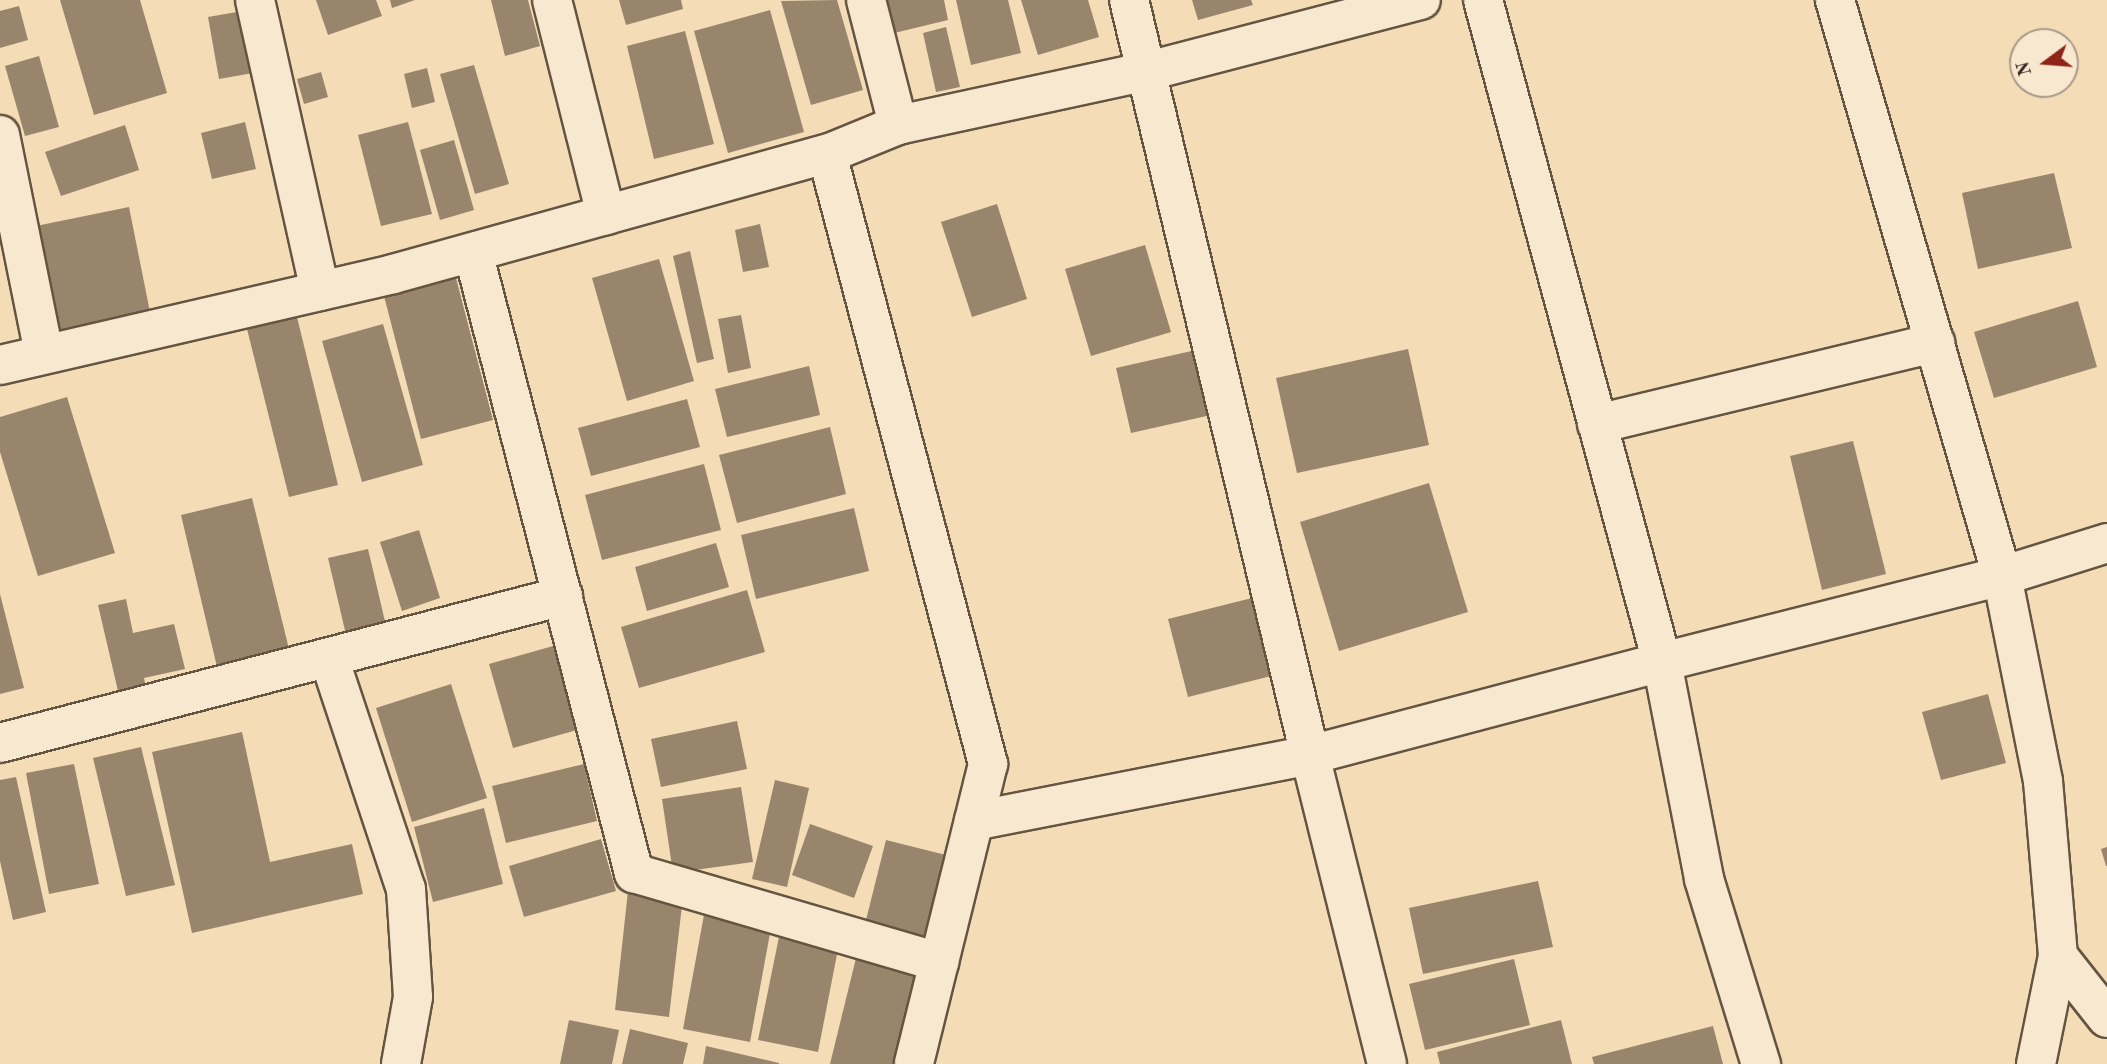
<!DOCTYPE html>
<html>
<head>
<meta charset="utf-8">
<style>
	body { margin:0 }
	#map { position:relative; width:2107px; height:1064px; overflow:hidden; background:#f4dcb6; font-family:"Old Standard TT",serif }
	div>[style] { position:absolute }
	.building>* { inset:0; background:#98856c }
	.roads { filter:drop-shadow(2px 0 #645442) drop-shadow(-2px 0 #645442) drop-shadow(0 2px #645442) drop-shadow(0 -2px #645442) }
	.street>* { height:38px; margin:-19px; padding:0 19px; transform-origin:19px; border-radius:19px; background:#f8e8d0 }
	span { translate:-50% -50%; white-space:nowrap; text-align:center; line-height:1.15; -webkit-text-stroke:7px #f8e8d0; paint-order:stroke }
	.north { position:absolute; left:2009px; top:28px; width:70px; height:70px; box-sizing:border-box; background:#f8e8d0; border:2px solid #aa9a88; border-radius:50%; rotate:254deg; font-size:19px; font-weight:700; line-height:28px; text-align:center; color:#34261c }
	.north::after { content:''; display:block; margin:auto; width:24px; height:32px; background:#8f2418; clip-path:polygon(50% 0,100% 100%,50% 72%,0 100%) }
</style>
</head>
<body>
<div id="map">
	<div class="building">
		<div style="clip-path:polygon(60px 0,140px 0,167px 93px,94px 115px)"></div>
		<div style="clip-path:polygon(316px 0,376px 0,382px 16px,328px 35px)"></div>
		<div style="clip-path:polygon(390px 0,415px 0,392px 8px)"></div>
		<div style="clip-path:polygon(491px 0,528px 0,540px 46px,505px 56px)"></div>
		<div style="clip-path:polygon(619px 0,681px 0,683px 9px,626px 25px)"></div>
		<div style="clip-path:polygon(837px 0,863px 90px,811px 105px,781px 1px)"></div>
		<div style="clip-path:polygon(873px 0,944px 0,948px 20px,882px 36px)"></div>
		<div style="clip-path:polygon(956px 0,1008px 0,1021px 53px,971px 65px)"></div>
		<div style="clip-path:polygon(1021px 0,1088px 0,1099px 37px,1038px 55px)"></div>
		<div style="clip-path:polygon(1192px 0,1251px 0,1253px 5px,1198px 20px)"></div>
		<div style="clip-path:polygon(19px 6px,28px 40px,0 48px,0 11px)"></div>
		<div style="clip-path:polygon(248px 10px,259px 72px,219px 79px,208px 17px)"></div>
		<div style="clip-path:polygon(770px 10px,804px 132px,728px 153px,694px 31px)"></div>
		<div style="clip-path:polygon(946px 27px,960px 87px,936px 92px,923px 33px)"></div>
		<div style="clip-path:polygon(685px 31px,714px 144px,654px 159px,627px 46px)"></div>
		<div style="clip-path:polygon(39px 56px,59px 127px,25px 136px,5px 66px)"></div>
		<div style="clip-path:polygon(474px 65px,509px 184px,475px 194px,440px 74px)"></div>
		<div style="clip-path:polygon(427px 68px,435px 102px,412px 108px,404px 74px)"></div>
		<div style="clip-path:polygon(321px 72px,328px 97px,304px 104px,297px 79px)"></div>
		<div style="clip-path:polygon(245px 122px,256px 169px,212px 179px,201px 133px)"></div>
		<div style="clip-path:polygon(408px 122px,432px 214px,381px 226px,358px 135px)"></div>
		<div style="clip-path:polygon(125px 125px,139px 170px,61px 196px,45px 152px)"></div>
		<div style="clip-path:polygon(454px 140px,474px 210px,440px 220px,420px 150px)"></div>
		<div style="clip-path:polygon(2054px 173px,2072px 248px,1978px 269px,1962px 193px)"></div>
		<div style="clip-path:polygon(997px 204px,1027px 299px,972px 317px,941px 222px)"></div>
		<div style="clip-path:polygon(129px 207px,152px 322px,55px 342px,31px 227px)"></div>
		<div style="clip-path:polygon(760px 224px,769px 267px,743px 272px,735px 230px)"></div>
		<div style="clip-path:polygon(1145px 245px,1171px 332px,1091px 356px,1065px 269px)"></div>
		<div style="clip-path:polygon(690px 251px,714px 359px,697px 363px,673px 256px)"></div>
		<div style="clip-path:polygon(659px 259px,694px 381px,627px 401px,592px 278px)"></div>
		<div style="clip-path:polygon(456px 278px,493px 420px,421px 439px,384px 296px)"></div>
		<div style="clip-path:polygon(2078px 301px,2097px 367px,1994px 398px,1974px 332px)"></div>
		<div style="clip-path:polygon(741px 315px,751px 368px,728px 373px,718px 319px)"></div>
		<div style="clip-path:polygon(297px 317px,338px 485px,289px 497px,247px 329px)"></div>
		<div style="clip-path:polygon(383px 324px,423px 465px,362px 482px,322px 341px)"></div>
		<div style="clip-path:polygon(1408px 349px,1429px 445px,1297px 473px,1276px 378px)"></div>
		<div style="clip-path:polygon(1196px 350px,1211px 415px,1131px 433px,1116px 368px)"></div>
		<div style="clip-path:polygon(809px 366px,820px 415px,727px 437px,715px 389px)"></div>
		<div style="clip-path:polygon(67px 397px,115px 553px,38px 576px,0 452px,0 417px)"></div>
		<div style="clip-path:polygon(687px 399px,700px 447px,591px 476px,578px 428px)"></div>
		<div style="clip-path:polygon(830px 427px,846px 494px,737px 523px,719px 455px)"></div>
		<div style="clip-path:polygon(1853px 441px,1886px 574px,1822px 590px,1790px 456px)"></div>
		<div style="clip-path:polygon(704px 464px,721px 530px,602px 560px,585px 495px)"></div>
		<div style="clip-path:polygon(1429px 483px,1468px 612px,1339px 651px,1300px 522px)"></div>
		<div style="clip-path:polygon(252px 498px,289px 649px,217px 667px,181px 515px)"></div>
		<div style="clip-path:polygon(854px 508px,869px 571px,756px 599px,741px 535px)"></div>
		<div style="clip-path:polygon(419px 530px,440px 598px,402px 611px,380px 542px)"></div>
		<div style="clip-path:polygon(716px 543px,729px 587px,647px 611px,635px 567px)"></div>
		<div style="clip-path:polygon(368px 549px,387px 630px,347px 639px,328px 558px)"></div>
		<div style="clip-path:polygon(747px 590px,765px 652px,639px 688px,621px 627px)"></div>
		<div style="clip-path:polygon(0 594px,24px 688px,0 694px)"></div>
		<div style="clip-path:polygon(1252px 598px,1271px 676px,1188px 697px,1168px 619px)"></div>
		<div style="clip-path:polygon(126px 599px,133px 633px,174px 624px,185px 669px,144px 678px,148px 698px,121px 704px,98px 605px)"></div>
		<div style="clip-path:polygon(553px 646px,577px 730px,513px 748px,489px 664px)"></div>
		<div style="clip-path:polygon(451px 684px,487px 798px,412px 822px,376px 708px)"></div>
		<div style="clip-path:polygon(1988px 694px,2006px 763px,1941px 780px,1922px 712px)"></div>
		<div style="clip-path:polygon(737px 721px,747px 769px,661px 787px,651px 739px)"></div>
		<div style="clip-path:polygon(242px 732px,270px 862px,352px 844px,363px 894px,192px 933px,152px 752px)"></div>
		<div style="clip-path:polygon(141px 747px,175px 885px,126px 896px,93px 758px)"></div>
		<div style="clip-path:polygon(74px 764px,99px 884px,49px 894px,26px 773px)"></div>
		<div style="clip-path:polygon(584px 764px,597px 821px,506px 843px,492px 786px)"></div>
		<div style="clip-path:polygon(16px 777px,46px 912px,13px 920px,0 861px,0 780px)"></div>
		<div style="clip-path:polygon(775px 780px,809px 788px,787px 887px,752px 879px)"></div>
		<div style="clip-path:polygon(741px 787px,753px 862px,673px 873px,662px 799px)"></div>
		<div style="clip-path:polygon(484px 808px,503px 884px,433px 902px,414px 827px)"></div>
		<div style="clip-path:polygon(810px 824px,873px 846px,854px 898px,792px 875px)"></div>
		<div style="clip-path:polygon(601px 839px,616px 891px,524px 917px,509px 866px)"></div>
		<div style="clip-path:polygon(886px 840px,958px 858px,935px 950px,863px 932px)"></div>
		<div style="clip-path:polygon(2107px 847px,2107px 866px,2106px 866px,2101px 849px)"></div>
		<div style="clip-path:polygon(1538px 881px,1553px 947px,1423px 974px,1409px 908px)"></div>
		<div style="clip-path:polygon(628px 891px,683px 897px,669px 1017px,615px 1010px)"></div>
		<div style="clip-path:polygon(706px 904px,773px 917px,750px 1042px,683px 1029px)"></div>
		<div style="clip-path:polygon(781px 927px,840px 939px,818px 1052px,758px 1040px)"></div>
		<div style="clip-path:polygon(857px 954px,932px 972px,910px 1064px,830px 1064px)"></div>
		<div style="clip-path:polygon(1514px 959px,1530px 1025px,1425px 1050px,1409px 984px)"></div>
		<div style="clip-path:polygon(569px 1020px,619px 1030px,612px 1064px,560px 1064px)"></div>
		<div style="clip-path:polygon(1561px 1020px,1572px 1064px,1440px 1064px,1437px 1052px)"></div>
		<div style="clip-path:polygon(1713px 1026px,1723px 1064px,1594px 1064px,1592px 1057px)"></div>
		<div style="clip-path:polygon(630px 1029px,688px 1043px,683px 1064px,622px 1064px)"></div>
		<div style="clip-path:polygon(706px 1046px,779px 1063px,779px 1064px,703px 1064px)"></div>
	</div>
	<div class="roads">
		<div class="street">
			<div style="left:255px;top:0;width:298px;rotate:77.4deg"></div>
			<div style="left:552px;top:0;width:222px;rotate:75.9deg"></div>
			<div style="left:866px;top:0;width:129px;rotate:75.6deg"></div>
			<div style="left:1483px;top:0;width:686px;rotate:74.87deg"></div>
			<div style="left:1662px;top:662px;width:351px;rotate:-14.2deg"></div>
			<div style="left:2002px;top:576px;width:600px;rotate:-106.17deg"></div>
			<div style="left:0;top:135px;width:223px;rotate:78.6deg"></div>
			<div style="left:827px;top:154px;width:631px;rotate:75.21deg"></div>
			<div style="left:988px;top:764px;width:309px;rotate:103.9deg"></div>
			<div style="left:473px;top:252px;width:642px;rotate:75.47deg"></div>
			<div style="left:634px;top:873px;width:318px;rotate:16.3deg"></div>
			<div style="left:0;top:365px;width:403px;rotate:-13deg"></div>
			<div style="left:393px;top:274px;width:450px;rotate:-15.5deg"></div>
			<div style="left:827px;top:154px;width:77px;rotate:-22.2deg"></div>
			<div style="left:898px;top:125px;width:252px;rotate:-12.2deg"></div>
			<div style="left:1144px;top:72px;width:286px;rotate:-14.6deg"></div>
			<div style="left:1597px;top:424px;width:348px;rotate:-13.5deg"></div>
			<div style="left:329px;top:658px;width:243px;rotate:71.6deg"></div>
			<div style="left:406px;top:889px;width:108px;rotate:86.3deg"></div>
			<div style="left:413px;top:997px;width:68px;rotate:100.2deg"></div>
			<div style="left:0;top:743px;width:582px;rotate:-14.63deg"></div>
			<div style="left:974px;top:821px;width:342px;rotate:-11.1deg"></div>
			<div style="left:1310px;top:755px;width:776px;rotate:-103.48deg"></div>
			<div style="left:2058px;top:956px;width:79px;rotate:51.7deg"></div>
			<div style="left:1387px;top:1064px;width:318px;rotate:-104deg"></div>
			<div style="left:1310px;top:755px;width:364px;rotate:-14.8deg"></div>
			<div style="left:1662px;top:662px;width:221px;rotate:79deg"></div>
			<div style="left:1704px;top:879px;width:194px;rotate:72.9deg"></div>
			<div style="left:2036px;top:1064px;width:110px;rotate:-78.5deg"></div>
			<div style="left:2058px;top:956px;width:176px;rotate:-94.9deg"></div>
			<div style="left:2043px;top:781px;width:209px;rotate:-101.3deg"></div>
			<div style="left:2002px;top:576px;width:110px;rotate:-17.4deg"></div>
		</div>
	</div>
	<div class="north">N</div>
</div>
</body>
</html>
